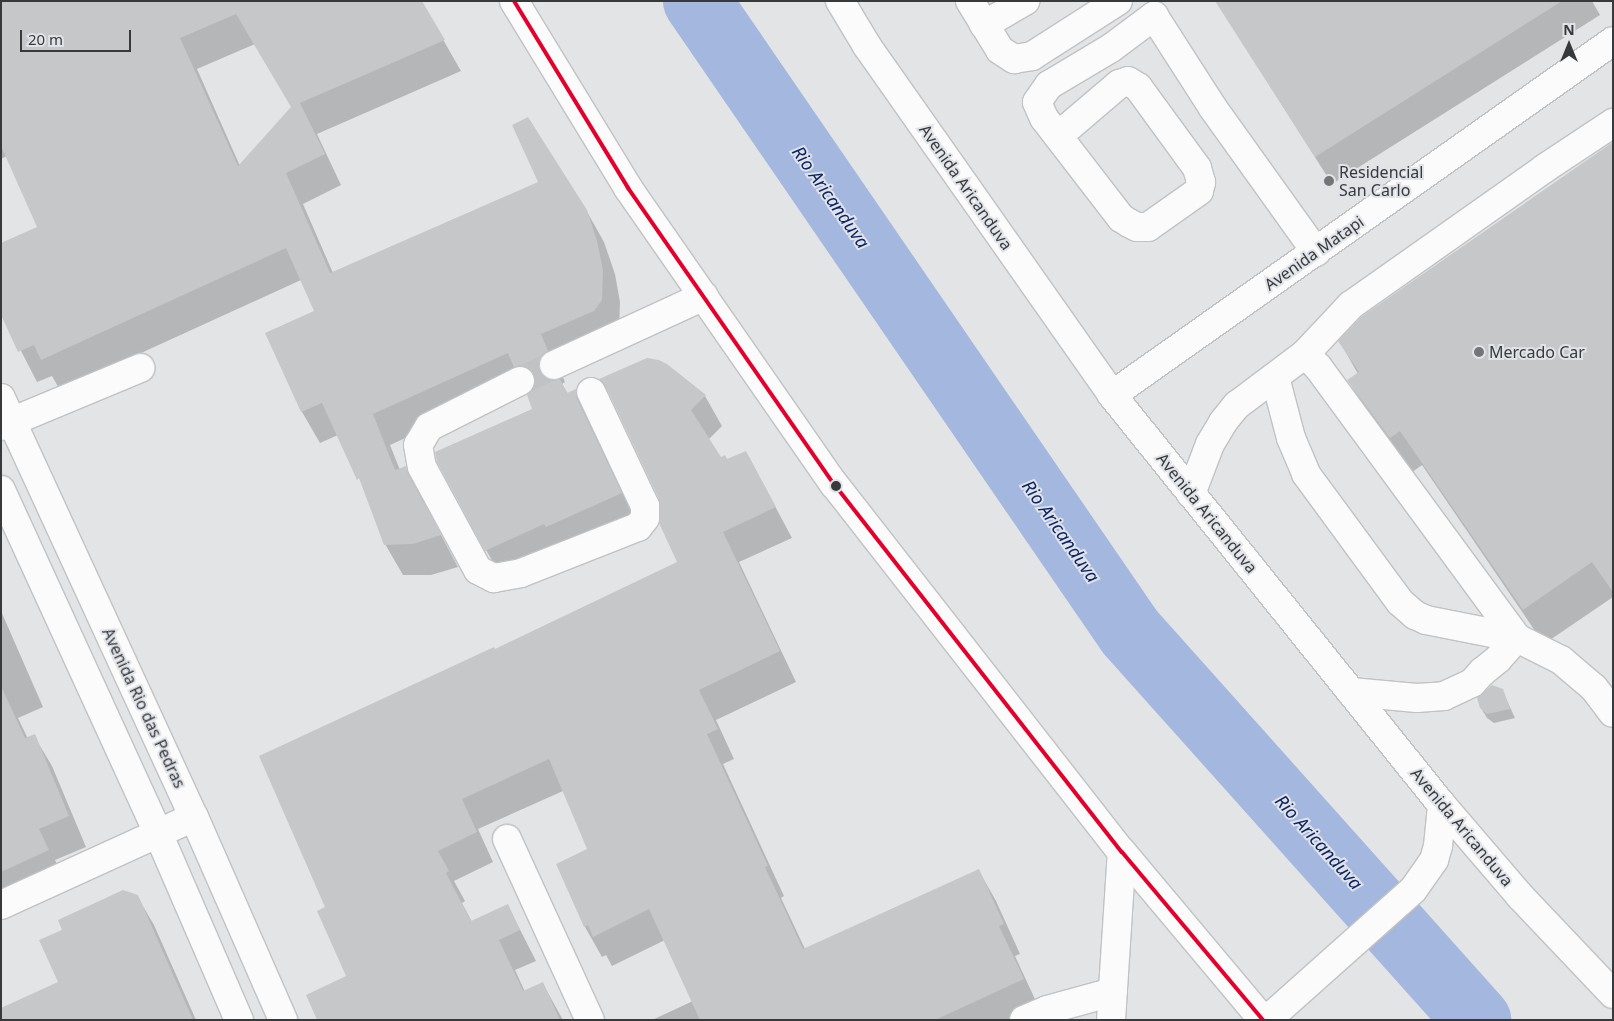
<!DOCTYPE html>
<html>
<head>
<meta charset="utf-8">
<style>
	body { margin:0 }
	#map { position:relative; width:1614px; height:1021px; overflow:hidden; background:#e2e4e6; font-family:"Noto Sans",sans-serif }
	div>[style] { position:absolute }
	.shadow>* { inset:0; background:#0003 }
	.river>* { height:68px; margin:-34px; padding:0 34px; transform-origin:34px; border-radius:34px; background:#a4b7df }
	.building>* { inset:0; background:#c6c7c9 }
	.minor-tunnel>* { height:28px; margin-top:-14px; transform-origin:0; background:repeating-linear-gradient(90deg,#c0c2c4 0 28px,transparent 0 42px) }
	.roads { filter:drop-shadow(1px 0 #c1c2c4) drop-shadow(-1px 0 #c1c2c4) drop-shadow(0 1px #c1c2c4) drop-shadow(0 -1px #c1c2c4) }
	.minor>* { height:28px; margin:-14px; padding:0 14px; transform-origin:14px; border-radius:14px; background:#fbfbfb }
	.major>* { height:28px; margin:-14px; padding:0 14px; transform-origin:14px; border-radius:14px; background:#fbfbfb }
	.highway>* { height:28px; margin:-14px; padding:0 14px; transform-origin:14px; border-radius:14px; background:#fbfbfb }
	.bus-1>* { height:4px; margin:-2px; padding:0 2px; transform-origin:2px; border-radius:2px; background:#e4002b }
	.dots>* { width:14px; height:14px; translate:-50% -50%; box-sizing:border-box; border:2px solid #e0e3e8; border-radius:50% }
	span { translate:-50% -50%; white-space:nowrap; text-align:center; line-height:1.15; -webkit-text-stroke:4px #e0e3e8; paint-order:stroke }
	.poi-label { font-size:16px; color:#38393b }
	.left { translate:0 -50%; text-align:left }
	.street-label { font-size:16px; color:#38393b }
	.water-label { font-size:18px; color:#0d2464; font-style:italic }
	.frame { position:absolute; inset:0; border:2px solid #38393b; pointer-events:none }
	.north { position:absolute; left:1544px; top:20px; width:50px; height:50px; -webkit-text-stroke:4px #e0e3e8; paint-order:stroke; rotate:0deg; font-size:14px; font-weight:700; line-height:20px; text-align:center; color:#38393b }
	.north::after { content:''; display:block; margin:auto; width:18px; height:22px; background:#38393b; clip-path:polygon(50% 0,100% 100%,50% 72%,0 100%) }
	.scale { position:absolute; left:20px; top:30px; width:111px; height:22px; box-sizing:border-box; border:2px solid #38393b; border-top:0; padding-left:6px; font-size:15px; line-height:18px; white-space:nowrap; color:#38393b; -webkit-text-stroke:4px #e0e3e8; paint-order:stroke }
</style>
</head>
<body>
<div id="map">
	<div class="shadow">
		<div style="clip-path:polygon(evenodd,1px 1px,421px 1px,461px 71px,317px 134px,341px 185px,303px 204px,333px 273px,586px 210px,604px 242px,615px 274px,620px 302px,619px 331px,558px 365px,565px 382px,562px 384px,568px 394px,575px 391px,593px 421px,594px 431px,638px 524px,504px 581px,486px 550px,534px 409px,531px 393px,525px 384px,390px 445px,400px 470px,405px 467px,458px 567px,431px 575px,403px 575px,385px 544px,366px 492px,338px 435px,320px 443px,302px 412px,267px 334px,316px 312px,301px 280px,60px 390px,52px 376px,37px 382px,1px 312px,39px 227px,7px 156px,1px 159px,1px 1px,255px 44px,292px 107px,240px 166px,197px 69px,255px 44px)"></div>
		<div style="clip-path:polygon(1216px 1px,1592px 1px,1600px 15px,1332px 184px)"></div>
		<div style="clip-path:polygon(1613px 143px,1613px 597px,1544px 644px,1422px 465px,1411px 473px,1369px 416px,1349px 381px,1358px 374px,1340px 342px,1362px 318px)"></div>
		<div style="clip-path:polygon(601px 379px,705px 396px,722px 426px,708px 440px,720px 458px,727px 461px,746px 452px,792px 538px,739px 562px,796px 682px,716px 720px,734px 759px,723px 764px,784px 896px,781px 898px,805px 949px,979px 871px,996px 901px,1020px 954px,1015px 956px,1040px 1010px,1018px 1020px,652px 1020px,693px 1001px,665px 940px,612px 966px,606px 955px,602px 957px,585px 927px,557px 864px,589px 850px,563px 791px,478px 829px,493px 862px,454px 881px,465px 901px,462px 903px,472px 922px,508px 906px,536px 961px,515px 970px,525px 992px,543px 984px,563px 1020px,318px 1020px,348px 977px,327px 907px,495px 651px,679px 563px,660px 499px,616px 405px)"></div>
		<div style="clip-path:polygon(1px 611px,43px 707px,18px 718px,28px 739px,34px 736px,52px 766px,86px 847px,55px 860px,65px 881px,1px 910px)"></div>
		<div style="clip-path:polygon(1502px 690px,1515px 718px,1494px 723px,1487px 718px,1481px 708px)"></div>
		<div style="clip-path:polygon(137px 896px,154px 925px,196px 1020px,1px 1020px,60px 982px)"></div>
	</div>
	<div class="river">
		<div style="left:697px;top:1px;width:765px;rotate:55.54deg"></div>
		<div style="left:1130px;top:632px;width:521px;rotate:48.19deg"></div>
	</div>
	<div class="building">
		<div style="clip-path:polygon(evenodd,1px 1px,422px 1px,445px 40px,300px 103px,325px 154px,286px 173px,330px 273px,538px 182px,512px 125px,528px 117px,587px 210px,597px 241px,603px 270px,602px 300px,594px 311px,541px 334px,548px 351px,541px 356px,539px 363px,540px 371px,545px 378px,553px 381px,560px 379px,567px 393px,576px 389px,577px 399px,622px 493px,546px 527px,544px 524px,485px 551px,437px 462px,435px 452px,532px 409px,527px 395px,533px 389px,536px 382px,534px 374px,528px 368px,521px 365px,514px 367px,508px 353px,373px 414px,395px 470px,406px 466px,408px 474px,441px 535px,413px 544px,384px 545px,359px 478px,357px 480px,322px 403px,301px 412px,265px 333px,314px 311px,286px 248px,41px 360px,34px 345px,18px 352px,1px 315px,1px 243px,37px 227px,1px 146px,1px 1px,236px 14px,291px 107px,238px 166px,180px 38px,236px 14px)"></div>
		<div style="clip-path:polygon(1215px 1px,1562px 1px,1315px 157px)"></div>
		<div style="clip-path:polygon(1613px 142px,1613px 592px,1592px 562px,1523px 610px,1400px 431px,1390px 438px,1347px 380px,1359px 372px,1338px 341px,1361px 317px)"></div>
		<div style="clip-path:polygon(647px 358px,659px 360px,667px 364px,706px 395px,691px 410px,721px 457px,725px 455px,727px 459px,746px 451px,776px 507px,723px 532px,780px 651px,699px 690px,718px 729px,707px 734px,768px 866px,765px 867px,803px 949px,979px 869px,1004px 924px,999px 926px,1024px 979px,935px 1020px,700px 1020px,649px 909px,593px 937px,588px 925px,584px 927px,556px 864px,587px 849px,549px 759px,462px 799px,477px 832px,438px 851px,449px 871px,446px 873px,471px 921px,508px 904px,520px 930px,499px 940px,523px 991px,543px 982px,560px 1020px,317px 1020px,306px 995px,346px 976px,317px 911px,325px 907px,259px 756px,494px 647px,495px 649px,677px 562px,659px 523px,659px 499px,605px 385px,599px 379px)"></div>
		<div style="clip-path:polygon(1492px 685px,1503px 689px,1510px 709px,1487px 714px,1480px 708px,1477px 698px)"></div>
		<div style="clip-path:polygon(1px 686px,25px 738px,35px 734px,69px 816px,39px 829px,49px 850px,1px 872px)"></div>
		<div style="clip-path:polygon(123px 890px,138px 895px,193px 1020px,1px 1020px,1px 1008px,58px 982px,39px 940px,62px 930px,58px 920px)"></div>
	</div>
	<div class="minor-tunnel">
		<div style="left:520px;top:381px;width:38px;rotate:-25deg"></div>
	</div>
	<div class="roads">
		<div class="minor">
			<div style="left:970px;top:1px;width:57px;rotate:58.5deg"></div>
			<div style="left:1000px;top:50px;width:17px;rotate:33deg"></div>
			<div style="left:1014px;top:59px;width:18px;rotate:-9deg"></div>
			<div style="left:1032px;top:56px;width:102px;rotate:-32.6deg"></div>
			<div style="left:984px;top:25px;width:48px;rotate:-30.3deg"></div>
			<div style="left:1058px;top:136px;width:80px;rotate:-40.4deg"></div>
			<div style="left:1119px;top:84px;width:9px;rotate:-18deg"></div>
			<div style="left:1128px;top:81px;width:12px;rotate:31deg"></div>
			<div style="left:1138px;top:87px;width:100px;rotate:53.9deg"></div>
			<div style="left:1197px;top:168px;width:15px;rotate:74deg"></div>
			<div style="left:1201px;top:182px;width:9px;rotate:103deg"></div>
			<div style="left:1199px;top:191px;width:62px;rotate:144.8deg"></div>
			<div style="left:1148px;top:227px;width:11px;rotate:180deg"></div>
			<div style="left:1137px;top:227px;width:9px;rotate:-153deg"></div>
			<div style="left:1129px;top:223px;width:9px;rotate:-148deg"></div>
			<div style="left:1121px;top:218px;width:126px;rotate:-127.6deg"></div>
			<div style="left:1044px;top:118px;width:17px;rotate:-114deg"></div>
			<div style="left:1037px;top:102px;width:21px;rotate:-55deg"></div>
			<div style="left:1049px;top:85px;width:72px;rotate:-30.8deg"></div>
			<div style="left:1111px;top:48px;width:54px;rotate:-36.7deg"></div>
			<div style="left:1154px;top:16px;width:109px;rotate:57.3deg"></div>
			<div style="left:1213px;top:108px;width:177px;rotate:54.4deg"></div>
			<div style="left:1305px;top:354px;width:18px;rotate:45deg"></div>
			<div style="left:1318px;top:367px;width:336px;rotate:53.7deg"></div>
			<div style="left:554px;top:365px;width:165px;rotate:-24.7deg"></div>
			<div style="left:1275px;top:377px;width:63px;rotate:75.3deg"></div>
			<div style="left:1291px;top:438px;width:39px;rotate:67deg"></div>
			<div style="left:1306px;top:474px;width:159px;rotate:53.7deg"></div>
			<div style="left:1400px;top:602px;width:20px;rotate:41deg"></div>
			<div style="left:1415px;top:615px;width:12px;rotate:24deg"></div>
			<div style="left:1426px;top:620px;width:93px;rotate:11.2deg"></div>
			<div style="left:1517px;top:638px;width:49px;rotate:26.6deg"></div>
			<div style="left:1561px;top:660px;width:43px;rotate:40.3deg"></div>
			<div style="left:1594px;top:688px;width:31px;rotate:53deg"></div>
			<div style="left:520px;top:381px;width:102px;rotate:153.2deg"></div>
			<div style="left:429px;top:427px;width:21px;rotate:121deg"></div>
			<div style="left:418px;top:445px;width:22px;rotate:80deg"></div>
			<div style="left:422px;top:467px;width:117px;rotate:61.5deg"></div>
			<div style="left:478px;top:570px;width:18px;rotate:27deg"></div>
			<div style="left:494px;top:578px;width:27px;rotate:-10deg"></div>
			<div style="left:521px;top:573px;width:126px;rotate:-21.5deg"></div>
			<div style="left:638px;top:527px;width:11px;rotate:-52deg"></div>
			<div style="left:645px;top:518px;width:12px;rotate:-90deg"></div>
			<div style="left:645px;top:506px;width:126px;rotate:-115.3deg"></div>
			<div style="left:1112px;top:395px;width:613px;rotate:-35.24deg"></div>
			<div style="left:1px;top:426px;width:151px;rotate:-22.6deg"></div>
			<div style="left:1191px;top:494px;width:53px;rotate:-69.2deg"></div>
			<div style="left:1210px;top:444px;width:26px;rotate:-59deg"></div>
			<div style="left:1223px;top:422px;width:22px;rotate:-51deg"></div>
			<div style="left:1237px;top:405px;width:85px;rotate:-36.9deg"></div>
			<div style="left:1305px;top:354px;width:67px;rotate:-46.8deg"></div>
			<div style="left:1351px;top:305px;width:237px;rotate:-35.2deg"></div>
			<div style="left:1545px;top:168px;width:82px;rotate:-33.5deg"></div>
			<div style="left:1351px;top:692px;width:66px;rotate:5.2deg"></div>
			<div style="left:1417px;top:698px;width:27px;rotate:-4deg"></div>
			<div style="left:1444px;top:696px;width:31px;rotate:-25deg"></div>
			<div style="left:1472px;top:683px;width:15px;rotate:-48deg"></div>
			<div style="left:1482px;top:672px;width:21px;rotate:-39deg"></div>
			<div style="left:1498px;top:659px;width:28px;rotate:-48deg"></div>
			<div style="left:507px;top:839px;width:199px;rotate:65.4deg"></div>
			<div style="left:1px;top:905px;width:212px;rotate:-24.5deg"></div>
			<div style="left:1024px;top:1020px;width:25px;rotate:-23deg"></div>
			<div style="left:1047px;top:1010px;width:68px;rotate:-15.3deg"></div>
		</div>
		<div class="major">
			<div style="left:1px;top:398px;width:461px;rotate:65.3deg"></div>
			<div style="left:194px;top:817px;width:222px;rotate:66.3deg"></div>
			<div style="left:1px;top:490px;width:377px;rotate:65.4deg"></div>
			<div style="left:158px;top:833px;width:204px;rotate:66.6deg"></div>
			<div style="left:1111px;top:1020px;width:168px;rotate:-86.3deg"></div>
		</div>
		<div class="highway">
			<div style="left:514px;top:1px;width:219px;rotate:58.6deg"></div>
			<div style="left:628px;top:188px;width:361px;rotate:55.2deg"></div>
			<div style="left:834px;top:484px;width:467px;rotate:52deg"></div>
			<div style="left:1122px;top:852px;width:219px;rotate:50deg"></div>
			<div style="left:840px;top:1px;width:52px;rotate:59deg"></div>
			<div style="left:867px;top:46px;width:426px;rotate:54.9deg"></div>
			<div style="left:1112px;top:395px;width:526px;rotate:51.17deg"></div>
			<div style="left:1442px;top:805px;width:120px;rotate:49.4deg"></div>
			<div style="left:1520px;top:896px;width:135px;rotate:46.5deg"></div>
			<div style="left:1267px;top:1020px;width:195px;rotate:-41.7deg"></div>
			<div style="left:1413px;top:890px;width:37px;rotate:-55deg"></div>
			<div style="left:1434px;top:860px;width:15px;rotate:-74deg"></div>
			<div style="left:1438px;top:846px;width:41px;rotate:-84.4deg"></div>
		</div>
	</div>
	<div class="bus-1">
		<div style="left:514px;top:1px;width:219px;rotate:58.6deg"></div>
		<div style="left:628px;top:188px;width:361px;rotate:55.2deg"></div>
		<div style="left:834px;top:484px;width:467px;rotate:52deg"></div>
		<div style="left:1122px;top:852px;width:219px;rotate:50deg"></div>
	</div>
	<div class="dots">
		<div style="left:1329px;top:181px;background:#747577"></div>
		<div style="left:1479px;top:352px;background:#747577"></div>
		<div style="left:836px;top:486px;background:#38393b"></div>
	</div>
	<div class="poi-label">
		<span class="left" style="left:1339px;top:181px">Residencial<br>San Carlo</span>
		<span class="left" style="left:1489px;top:352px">Mercado Car</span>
	</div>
	<div class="street-label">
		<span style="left:966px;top:187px;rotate:55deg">Avenida Aricanduva</span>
		<span style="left:1314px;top:253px;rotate:-35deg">Avenida Matapi</span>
		<span style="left:1207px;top:513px;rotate:51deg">Avenida Aricanduva</span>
		<span style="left:144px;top:708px;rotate:65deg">Avenida Rio das Pedras</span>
		<span style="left:1462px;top:827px;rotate:50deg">Avenida Aricanduva</span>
	</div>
	<div class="water-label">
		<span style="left:831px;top:197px;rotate:55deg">Rio Aricanduva</span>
		<span style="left:1061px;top:531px;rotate:55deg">Rio Aricanduva</span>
		<span style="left:1319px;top:842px;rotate:48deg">Rio Aricanduva</span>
	</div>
	<div class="frame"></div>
	<div class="north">N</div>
	<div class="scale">20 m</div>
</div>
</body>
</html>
